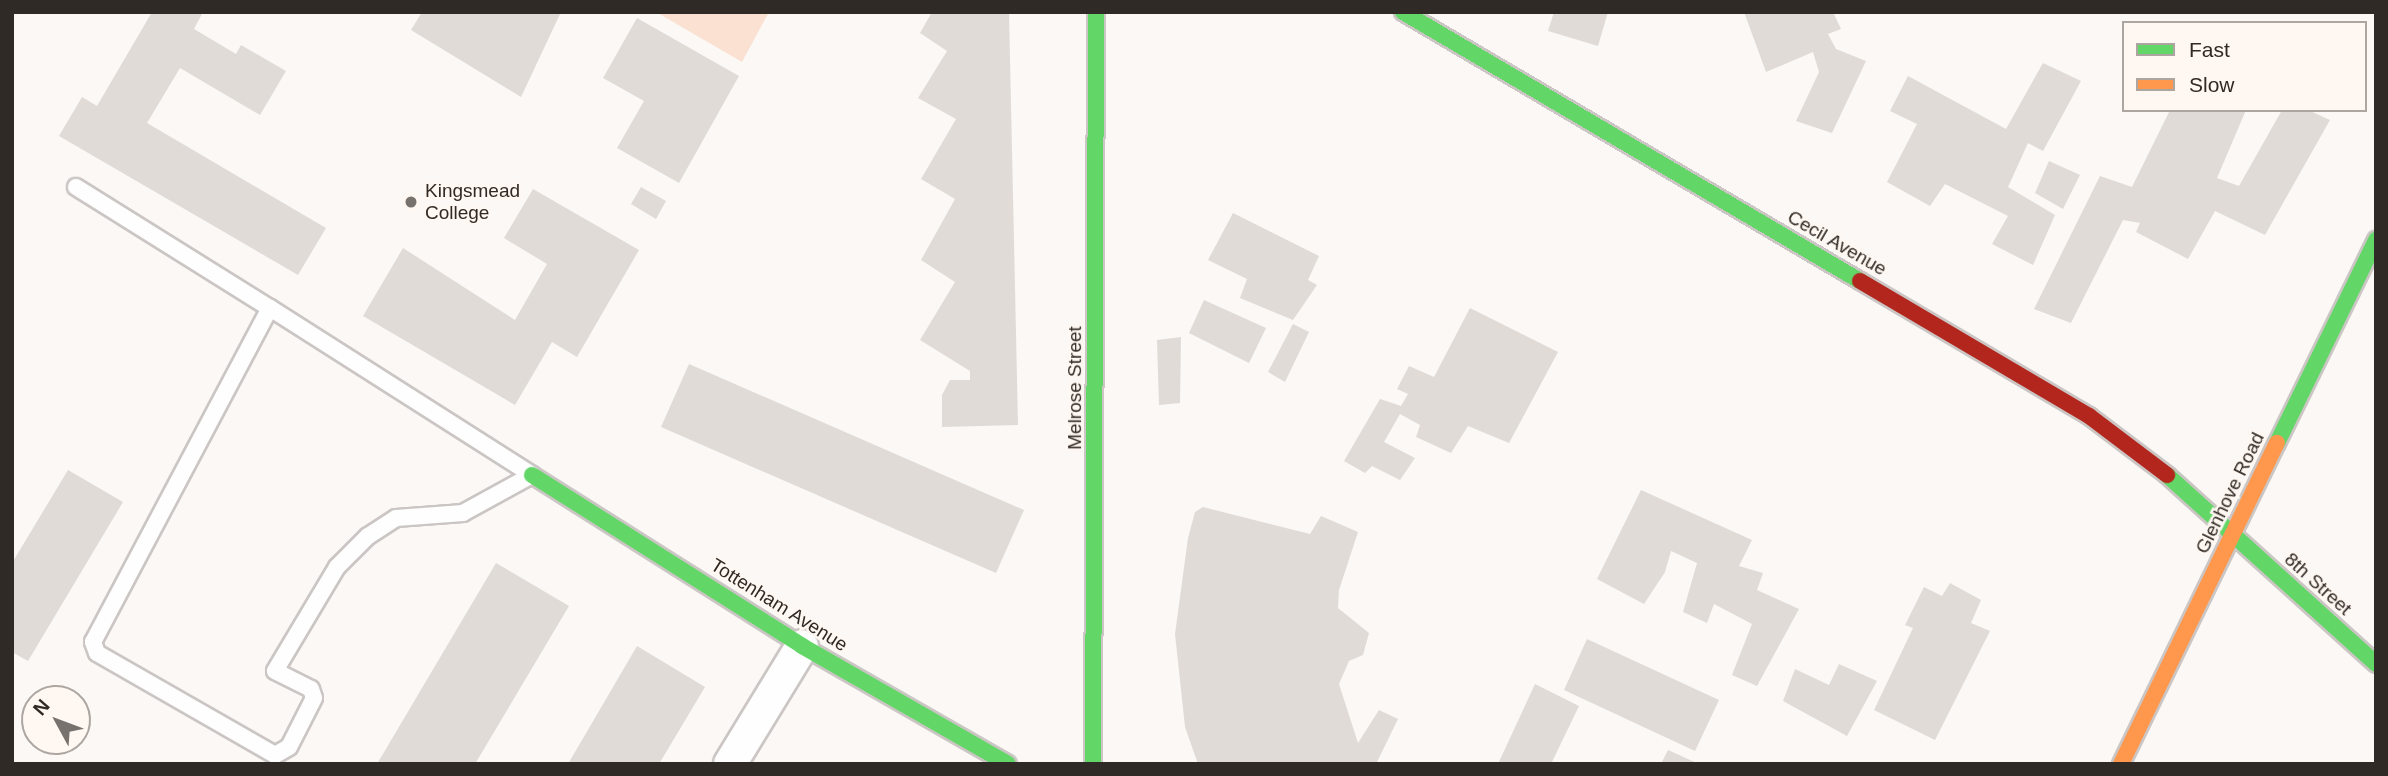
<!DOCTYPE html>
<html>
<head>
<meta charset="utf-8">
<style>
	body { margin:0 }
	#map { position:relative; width:2388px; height:776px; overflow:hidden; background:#fbf8f5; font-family:Arial,sans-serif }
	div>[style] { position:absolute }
	.green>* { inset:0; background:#fbe1d2 }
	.building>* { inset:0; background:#e0dbd7 }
	.roads { filter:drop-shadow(2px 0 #cbc6c4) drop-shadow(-2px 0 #cbc6c4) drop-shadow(0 2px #cbc6c4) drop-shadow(0 -2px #cbc6c4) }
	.lane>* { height:16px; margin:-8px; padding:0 8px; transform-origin:8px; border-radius:8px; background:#fefefe }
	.street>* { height:32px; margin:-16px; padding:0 16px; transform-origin:16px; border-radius:16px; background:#fefefe }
	.fast>* { height:16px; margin:-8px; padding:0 8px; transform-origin:8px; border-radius:8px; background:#63d668 }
	.slow>* { height:16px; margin:-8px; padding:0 8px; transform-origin:8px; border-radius:8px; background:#ff974d }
	.jam>* { height:16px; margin:-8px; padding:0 8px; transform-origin:8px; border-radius:8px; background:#b3261e }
	.dots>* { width:19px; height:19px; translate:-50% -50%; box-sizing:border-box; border:4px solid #fef7f2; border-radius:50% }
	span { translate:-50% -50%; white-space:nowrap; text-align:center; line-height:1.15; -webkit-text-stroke:5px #fef7f2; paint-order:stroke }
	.poi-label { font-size:19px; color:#302a26 }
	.left { translate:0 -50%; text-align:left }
	.street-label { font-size:19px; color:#302a26 }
	.frame { position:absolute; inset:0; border:14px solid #302a26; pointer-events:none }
	.legend { position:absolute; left:2122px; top:21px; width:245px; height:91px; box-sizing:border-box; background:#fef7f2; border:2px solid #aca5a0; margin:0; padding:9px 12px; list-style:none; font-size:21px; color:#302a26 }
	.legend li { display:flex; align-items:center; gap:14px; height:35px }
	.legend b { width:35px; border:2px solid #aca5a0 }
	.north { position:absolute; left:21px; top:685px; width:70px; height:70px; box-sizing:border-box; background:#fef7f2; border:2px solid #aca5a0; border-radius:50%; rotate:311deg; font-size:19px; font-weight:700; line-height:28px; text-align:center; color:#302a26 }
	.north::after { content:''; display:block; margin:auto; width:24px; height:32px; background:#77726e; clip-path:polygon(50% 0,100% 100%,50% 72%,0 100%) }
</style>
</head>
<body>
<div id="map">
	<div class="green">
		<div style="clip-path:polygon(656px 12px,769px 12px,742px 62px)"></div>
	</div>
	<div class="building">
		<div style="clip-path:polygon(152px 12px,203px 12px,194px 29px,236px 54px,241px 45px,286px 71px,260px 115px,180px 68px,147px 123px,326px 228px,298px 275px,59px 136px,82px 97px,97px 106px)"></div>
		<div style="clip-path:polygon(422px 12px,561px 12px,521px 97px,411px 30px)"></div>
		<div style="clip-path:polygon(932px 12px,1009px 12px,1018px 425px,942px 427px,942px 395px,950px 380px,970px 380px,970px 371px,920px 340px,955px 282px,921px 260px,955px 199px,921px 179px,956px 119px,918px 98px,947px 51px,920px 33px)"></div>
		<div style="clip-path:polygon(1554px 12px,1608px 12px,1598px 46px,1548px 31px)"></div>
		<div style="clip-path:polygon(1744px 12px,1833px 12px,1841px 29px,1828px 34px,1836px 49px,1866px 61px,1832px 133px,1796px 121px,1819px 72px,1813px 52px,1766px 72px)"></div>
		<div style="clip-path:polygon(637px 18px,739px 76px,679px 183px,617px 148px,644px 101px,603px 78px)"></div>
		<div style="clip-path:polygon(2043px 63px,2081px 81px,2043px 151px,2028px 143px,2008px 187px,2055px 215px,2033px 265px,1992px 244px,2008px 216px,1945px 184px,1930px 206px,1887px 182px,1917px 124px,1890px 111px,1908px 76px,2006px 129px)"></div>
		<div style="clip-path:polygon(2170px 110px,2246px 110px,2217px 178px,2239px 186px,2282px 110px,2308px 110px,2330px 120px,2265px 235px,2215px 211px,2188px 259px,2136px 232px,2140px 223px,2123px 220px,2071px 323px,2034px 309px,2100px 176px,2132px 187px)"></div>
		<div style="clip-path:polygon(2049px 161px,2080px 175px,2063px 209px,2035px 193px)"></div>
		<div style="clip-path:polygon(641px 187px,666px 201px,656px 219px,631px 204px)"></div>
		<div style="clip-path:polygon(533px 189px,639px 250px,577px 357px,552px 342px,515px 405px,363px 316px,403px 248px,515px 320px,547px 264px,504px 238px)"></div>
		<div style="clip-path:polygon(1233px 213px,1319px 256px,1308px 280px,1317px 285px,1293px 320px,1240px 298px,1247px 279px,1208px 260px)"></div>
		<div style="clip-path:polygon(1204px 300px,1266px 328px,1249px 363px,1189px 333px)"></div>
		<div style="clip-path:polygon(1470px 308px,1558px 352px,1509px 443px,1468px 426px,1451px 453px,1416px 437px,1420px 425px,1400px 414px,1384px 442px,1415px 458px,1400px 480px,1372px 466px,1365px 473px,1344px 461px,1380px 399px,1401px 406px,1408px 394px,1397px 389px,1409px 366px,1434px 377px)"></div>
		<div style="clip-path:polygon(1293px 324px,1309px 332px,1285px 382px,1268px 372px)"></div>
		<div style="clip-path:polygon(1181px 337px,1180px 403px,1159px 405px,1157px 340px)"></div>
		<div style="clip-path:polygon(689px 364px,1024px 510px,996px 573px,661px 427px)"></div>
		<div style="clip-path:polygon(68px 470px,123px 502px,28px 661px,12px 652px,12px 563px)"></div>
		<div style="clip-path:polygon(1641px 490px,1752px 540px,1739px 566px,1763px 573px,1757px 590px,1799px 609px,1757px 686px,1732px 675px,1752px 624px,1714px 604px,1707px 623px,1683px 612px,1697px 563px,1671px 551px,1665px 572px,1644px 604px,1597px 579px)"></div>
		<div style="clip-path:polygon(1203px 507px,1310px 534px,1321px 516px,1358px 532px,1339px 590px,1338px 608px,1369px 633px,1363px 655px,1349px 661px,1339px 684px,1358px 743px,1379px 710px,1398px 719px,1376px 764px,1198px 764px,1185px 727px,1175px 634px,1188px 538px,1195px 512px)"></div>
		<div style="clip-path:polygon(496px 563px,569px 606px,475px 764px,377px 764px)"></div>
		<div style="clip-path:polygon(1950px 583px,1981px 600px,1971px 623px,1990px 631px,1935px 740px,1874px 710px,1913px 628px,1905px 625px,1924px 587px,1942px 596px)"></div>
		<div style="clip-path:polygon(1587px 639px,1719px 700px,1695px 751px,1564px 690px)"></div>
		<div style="clip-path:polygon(637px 646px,705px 687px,659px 764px,568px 764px)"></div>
		<div style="clip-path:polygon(1839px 664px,1877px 681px,1847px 736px,1783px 701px,1795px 669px,1829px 685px)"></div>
		<div style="clip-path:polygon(1535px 684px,1579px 706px,1551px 764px,1498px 764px)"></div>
		<div style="clip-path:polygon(1668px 750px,1699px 764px,1661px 764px)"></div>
	</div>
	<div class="roads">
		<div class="lane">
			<div style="left:76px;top:187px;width:229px;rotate:32deg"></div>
			<div style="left:270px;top:308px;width:311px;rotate:32.5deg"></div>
			<div style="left:532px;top:475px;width:79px;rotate:151.2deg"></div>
			<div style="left:463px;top:513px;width:67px;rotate:175.7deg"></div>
			<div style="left:396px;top:518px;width:33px;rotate:147deg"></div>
			<div style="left:368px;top:536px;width:44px;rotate:135deg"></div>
			<div style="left:337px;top:567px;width:121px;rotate:120.8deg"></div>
			<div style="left:275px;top:671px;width:40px;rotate:26.6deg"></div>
			<div style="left:311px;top:689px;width:9px;rotate:72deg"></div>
			<div style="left:314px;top:698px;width:55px;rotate:117deg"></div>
			<div style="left:289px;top:747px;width:16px;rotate:150deg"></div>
			<div style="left:275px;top:755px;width:205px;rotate:-150.2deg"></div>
			<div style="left:97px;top:653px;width:12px;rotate:-110deg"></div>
			<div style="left:93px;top:642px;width:378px;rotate:-62.1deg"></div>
		</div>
		<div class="street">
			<div style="left:730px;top:764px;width:138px;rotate:-58.6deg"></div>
		</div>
		<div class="fast">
			<div style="left:1403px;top:12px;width:530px;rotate:30.48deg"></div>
			<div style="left:2277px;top:443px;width:226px;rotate:-64deg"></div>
			<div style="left:532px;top:475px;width:320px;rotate:32.3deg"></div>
			<div style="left:802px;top:646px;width:237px;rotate:29.8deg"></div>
			<div style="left:2167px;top:475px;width:282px;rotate:42.1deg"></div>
			<div style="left:1093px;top:764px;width:752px;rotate:-89.77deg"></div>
		</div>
		<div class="slow">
			<div style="left:2121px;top:764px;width:357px;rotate:-64.1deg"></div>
		</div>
		<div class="jam">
			<div style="left:1860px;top:281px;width:266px;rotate:30.5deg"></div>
			<div style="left:2089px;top:416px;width:98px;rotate:37.1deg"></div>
		</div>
	</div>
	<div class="dots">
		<div style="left:411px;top:202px;background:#77726e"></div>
	</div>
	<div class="poi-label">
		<span class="left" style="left:425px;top:202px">Kingsmead<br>College</span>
	</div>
	<div class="street-label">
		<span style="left:1837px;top:243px;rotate:30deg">Cecil Avenue</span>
		<span style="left:1075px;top:388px;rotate:-90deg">Melrose Street</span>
		<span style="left:2230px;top:493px;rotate:-64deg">Glenhove Road</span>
		<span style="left:2318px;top:584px;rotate:42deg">8th Street</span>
		<span style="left:779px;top:605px;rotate:32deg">Tottenham Avenue</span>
	</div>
	<div class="frame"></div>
	<ul class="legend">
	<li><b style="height:9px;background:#63d668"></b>Fast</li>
	<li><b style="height:9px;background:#ff974d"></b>Slow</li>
	</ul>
	<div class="north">N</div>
</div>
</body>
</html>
